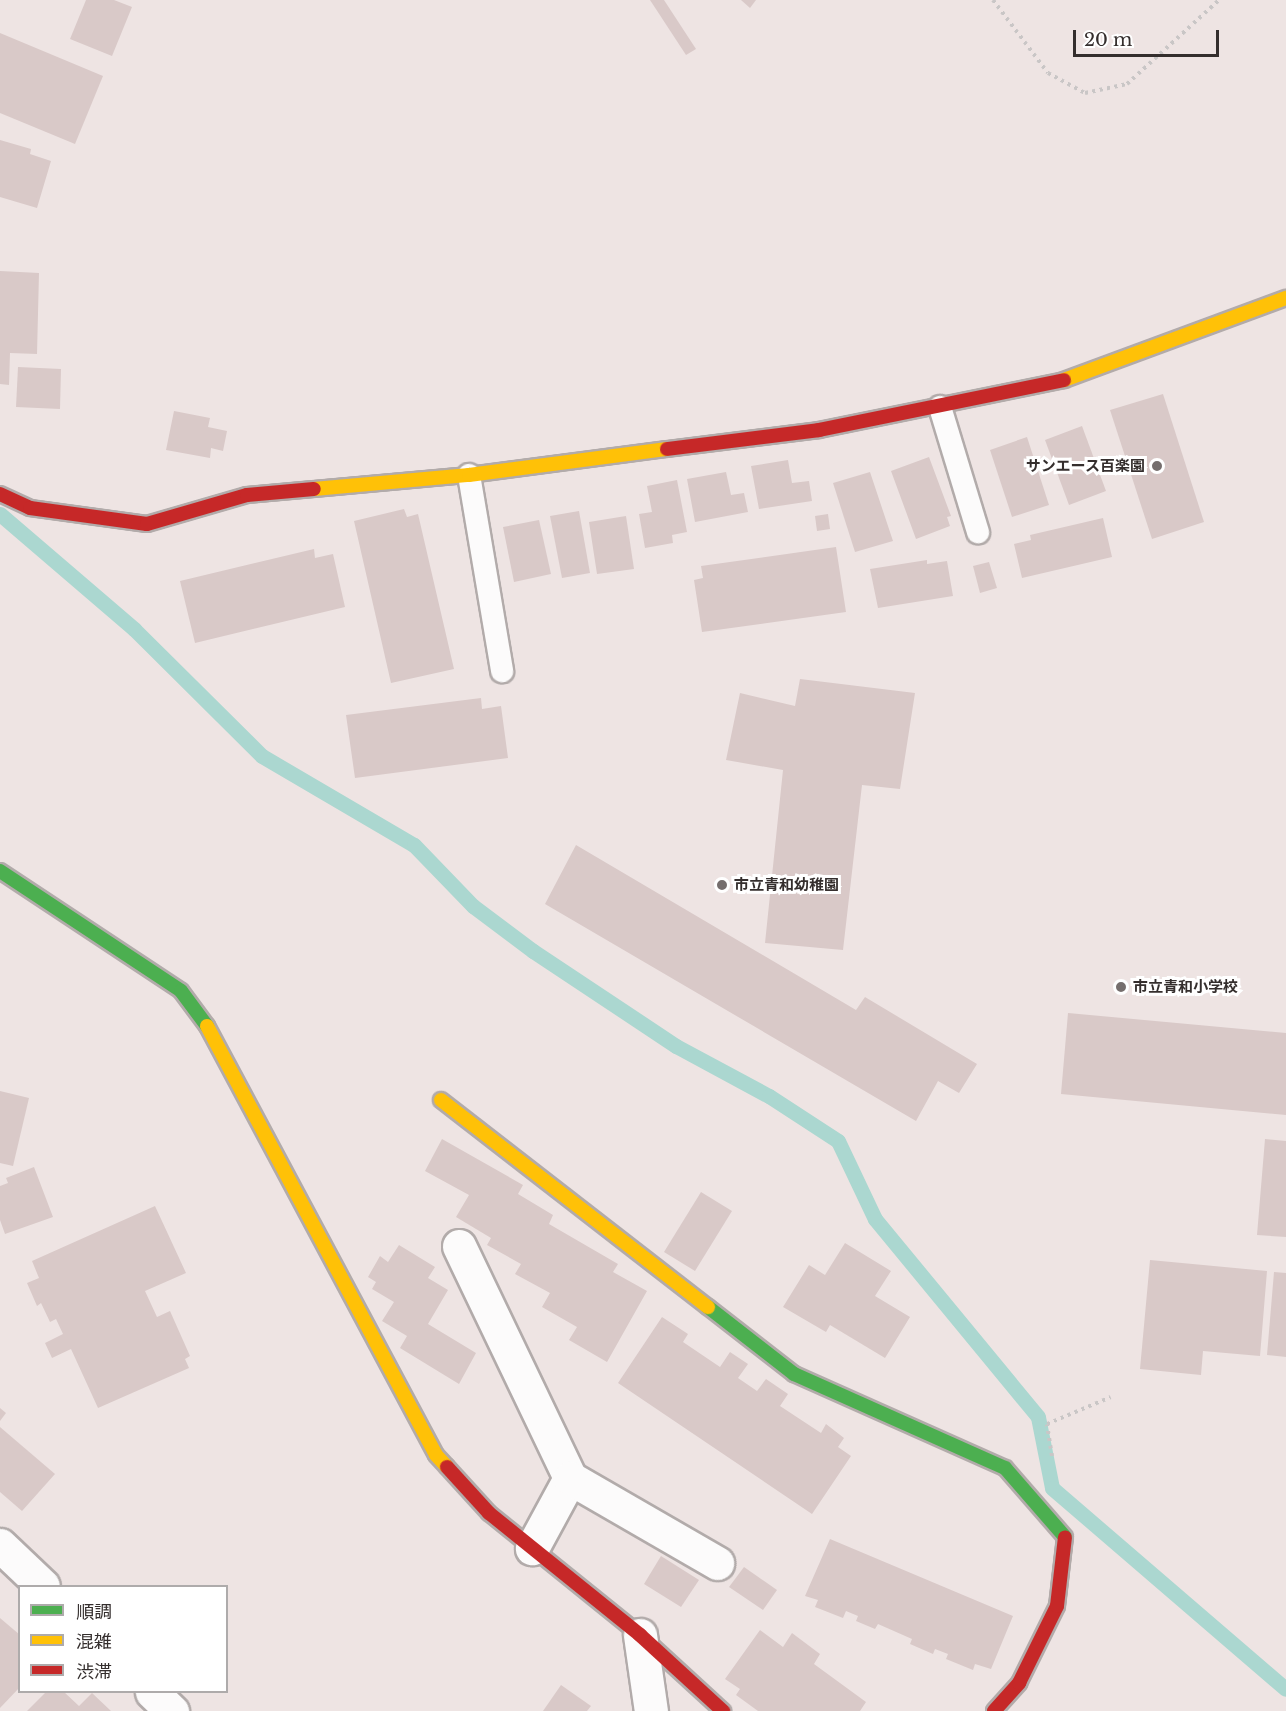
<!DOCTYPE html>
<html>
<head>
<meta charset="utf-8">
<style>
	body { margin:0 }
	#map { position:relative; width:1286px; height:1711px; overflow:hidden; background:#eee4e3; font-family:"Libre Baskerville","Noto Sans JP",serif }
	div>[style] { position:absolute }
	.stream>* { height:15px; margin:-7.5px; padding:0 7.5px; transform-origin:7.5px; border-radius:7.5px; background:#abd7d0 }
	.building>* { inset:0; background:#d9c9c8 }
	.path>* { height:4px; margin-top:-2px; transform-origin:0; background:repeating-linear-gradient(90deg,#c9c6c6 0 3px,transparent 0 7.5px) }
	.roads { filter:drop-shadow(2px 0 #b2abaa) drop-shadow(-2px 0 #b2abaa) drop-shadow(0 2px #b2abaa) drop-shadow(0 -2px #b2abaa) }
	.lane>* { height:22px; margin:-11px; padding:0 11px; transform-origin:11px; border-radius:11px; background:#fcfbfb }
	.street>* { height:33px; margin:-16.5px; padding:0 16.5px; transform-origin:16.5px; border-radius:16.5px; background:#fcfbfb }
	.fast>* { height:14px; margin:-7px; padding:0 7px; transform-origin:7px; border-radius:7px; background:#4caf50 }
	.slow>* { height:14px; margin:-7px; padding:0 7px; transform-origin:7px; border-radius:7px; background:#ffc107 }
	.jam>* { height:14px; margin:-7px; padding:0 7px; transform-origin:7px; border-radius:7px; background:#c62828 }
	.dots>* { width:16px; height:16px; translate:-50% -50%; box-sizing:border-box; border:3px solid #fff; border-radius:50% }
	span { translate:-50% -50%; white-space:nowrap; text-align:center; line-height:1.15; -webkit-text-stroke:6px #fff; paint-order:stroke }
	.poi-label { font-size:15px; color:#342e2d; font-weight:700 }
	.right { translate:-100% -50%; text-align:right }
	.left { translate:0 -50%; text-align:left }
	.legend { position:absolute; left:18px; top:1585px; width:210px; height:108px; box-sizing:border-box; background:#fff; border:2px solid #aeabab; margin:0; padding:8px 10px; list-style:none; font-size:18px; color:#342e2d }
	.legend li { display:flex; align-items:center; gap:12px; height:30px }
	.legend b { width:30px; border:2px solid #aeabab }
	.scale { position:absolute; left:1073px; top:30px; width:146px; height:27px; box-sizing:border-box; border:3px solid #342e2d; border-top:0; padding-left:8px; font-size:18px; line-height:21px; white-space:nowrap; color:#342e2d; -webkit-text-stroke:4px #fff; paint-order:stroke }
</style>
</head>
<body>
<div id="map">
	<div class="stream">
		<div style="left:0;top:514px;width:177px;rotate:40.6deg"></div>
		<div style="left:134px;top:629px;width:180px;rotate:44.8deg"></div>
		<div style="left:262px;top:756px;width:176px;rotate:30.4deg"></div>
		<div style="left:414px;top:845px;width:85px;rotate:46deg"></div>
		<div style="left:473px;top:906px;width:75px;rotate:36.9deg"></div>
		<div style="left:533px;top:951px;width:172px;rotate:33.6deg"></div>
		<div style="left:676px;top:1046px;width:106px;rotate:28.3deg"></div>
		<div style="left:769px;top:1096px;width:82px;rotate:33.1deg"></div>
		<div style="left:838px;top:1141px;width:86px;rotate:64.6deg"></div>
		<div style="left:875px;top:1219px;width:256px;rotate:50.5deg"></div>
		<div style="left:1038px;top:1417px;width:72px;rotate:78.8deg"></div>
		<div style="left:1052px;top:1488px;width:308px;rotate:40.7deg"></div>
	</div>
	<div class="building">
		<div style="clip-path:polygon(86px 0,114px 0,132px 7px,112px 56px,70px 39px)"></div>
		<div style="clip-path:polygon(650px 0,664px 0,696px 49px,686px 55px)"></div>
		<div style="clip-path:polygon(741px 0,756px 0,750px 8px)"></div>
		<div style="clip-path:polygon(0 33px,103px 76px,75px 144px,0 113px)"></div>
		<div style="clip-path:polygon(0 140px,31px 149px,30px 154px,51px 161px,37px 208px,0 197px)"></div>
		<div style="clip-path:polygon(0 271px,39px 273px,37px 354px,10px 353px,9px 385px,0 384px)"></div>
		<div style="clip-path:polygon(18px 367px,61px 369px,60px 409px,16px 407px)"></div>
		<div style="clip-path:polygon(1163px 394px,1204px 522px,1152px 539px,1110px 410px)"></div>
		<div style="clip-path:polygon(174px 411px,210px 418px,208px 427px,227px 431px,223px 451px,211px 448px,210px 458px,166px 450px)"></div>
		<div style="clip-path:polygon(1082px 426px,1106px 491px,1069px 505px,1045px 440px)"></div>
		<div style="clip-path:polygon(1027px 437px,1049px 505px,1012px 517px,990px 450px)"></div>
		<div style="clip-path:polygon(929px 457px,951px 516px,947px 517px,950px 526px,916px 539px,891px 471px)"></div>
		<div style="clip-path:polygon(788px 460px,792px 483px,809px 481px,812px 501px,759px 509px,751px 466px)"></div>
		<div style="clip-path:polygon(726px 472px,731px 495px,744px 493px,748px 512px,695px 522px,687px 479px)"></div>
		<div style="clip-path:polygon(870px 472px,893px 541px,855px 552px,833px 483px)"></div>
		<div style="clip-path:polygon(677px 480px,687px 532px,672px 535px,673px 543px,645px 548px,639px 514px,652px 512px,647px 486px)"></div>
		<div style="clip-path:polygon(404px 509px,407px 517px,418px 514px,454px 669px,391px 683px,354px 521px)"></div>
		<div style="clip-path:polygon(579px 511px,590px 573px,562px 578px,550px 516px)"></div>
		<div style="clip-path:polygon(828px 514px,830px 529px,817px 531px,815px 516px)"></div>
		<div style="clip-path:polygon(626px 516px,634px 569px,597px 574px,589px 522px)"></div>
		<div style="clip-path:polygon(1103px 518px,1112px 557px,1022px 578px,1014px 544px,1031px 540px,1030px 535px)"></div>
		<div style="clip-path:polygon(539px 520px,551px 574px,514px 582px,503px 527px)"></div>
		<div style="clip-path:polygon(836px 547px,846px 612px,702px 632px,694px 580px,703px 578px,701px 566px)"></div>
		<div style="clip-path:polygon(314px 549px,315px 558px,333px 554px,345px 607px,195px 643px,180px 581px)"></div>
		<div style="clip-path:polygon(927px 560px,927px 564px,947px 561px,953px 596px,878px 608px,870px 569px)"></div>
		<div style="clip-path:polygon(989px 562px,997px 588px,980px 593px,973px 566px)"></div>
		<div style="clip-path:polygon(800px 679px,915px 693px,900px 789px,862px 785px,843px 950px,765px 943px,783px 770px,726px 760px,740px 693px,795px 706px)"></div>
		<div style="clip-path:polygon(481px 698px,482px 709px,501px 706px,508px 758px,355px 778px,346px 715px)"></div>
		<div style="clip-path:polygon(576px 845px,856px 1010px,865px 997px,977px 1064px,959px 1093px,938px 1081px,916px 1121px,545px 904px)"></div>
		<div style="clip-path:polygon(1068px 1013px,1286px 1033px,1286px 1115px,1061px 1094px)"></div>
		<div style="clip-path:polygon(0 1091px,29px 1098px,13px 1166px,0 1163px)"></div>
		<div style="clip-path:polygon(442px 1139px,523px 1185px,518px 1194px,553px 1215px,549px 1224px,618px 1264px,613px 1272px,647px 1291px,607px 1362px,569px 1340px,577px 1327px,542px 1307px,550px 1293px,515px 1274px,521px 1264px,487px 1245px,491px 1238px,456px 1217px,469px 1195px,425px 1171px)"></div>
		<div style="clip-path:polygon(1265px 1139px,1286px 1141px,1286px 1237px,1257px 1235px)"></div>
		<div style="clip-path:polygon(34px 1167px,53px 1217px,5px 1234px,0 1220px,0 1186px,8px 1183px,6px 1178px)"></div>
		<div style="clip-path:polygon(701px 1192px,732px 1211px,695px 1271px,664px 1252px)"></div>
		<div style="clip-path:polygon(155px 1206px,186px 1273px,145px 1291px,157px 1317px,170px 1311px,190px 1356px,185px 1359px,189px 1368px,98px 1408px,71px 1349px,52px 1358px,45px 1343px,63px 1334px,56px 1319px,50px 1322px,41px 1303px,37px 1306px,27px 1283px,39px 1278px,32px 1261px)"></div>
		<div style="clip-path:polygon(845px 1243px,891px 1271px,875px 1296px,910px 1317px,885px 1358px,830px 1325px,826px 1332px,783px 1307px,809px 1265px,825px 1275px)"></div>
		<div style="clip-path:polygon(399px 1245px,435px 1267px,428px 1278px,448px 1290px,428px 1324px,476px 1353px,459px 1384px,400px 1348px,407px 1336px,382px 1321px,394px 1302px,372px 1289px,376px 1282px,368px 1277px,380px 1256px,388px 1262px)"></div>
		<div style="clip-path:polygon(1150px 1260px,1267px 1271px,1260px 1356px,1203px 1351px,1201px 1375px,1140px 1369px)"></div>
		<div style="clip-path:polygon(1274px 1272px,1286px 1273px,1286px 1357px,1267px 1355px)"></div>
		<div style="clip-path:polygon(662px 1317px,688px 1334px,683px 1342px,720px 1367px,730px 1352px,748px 1364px,738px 1378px,757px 1391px,766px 1379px,788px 1394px,780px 1406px,821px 1433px,826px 1424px,844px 1438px,838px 1447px,851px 1456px,812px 1514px,618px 1383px)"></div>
		<div style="clip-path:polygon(0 1408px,6px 1413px,0 1421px)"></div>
		<div style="clip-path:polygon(0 1427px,55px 1474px,22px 1511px,0 1492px)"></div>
		<div style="clip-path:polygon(830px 1539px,1013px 1616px,991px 1669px,975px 1664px,973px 1670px,946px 1659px,948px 1654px,935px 1649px,933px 1654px,910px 1644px,912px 1639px,878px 1624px,875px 1629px,856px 1621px,858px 1616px,846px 1611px,843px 1618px,815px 1607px,818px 1600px,805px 1596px)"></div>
		<div style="clip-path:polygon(661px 1556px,699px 1580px,681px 1607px,644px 1584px)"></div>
		<div style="clip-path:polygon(744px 1567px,777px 1590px,763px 1610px,729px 1587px)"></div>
		<div style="clip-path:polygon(0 1618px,20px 1635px,20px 1687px,0 1708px)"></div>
		<div style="clip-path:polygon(760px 1630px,783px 1647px,792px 1633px,820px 1654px,814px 1664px,866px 1702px,860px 1711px,758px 1711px,736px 1695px,740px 1689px,725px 1679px)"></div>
		<div style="clip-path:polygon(561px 1685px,591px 1706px,587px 1711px,543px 1711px)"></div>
		<div style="clip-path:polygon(46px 1692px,64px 1692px,79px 1706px,92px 1693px,111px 1711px,27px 1711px)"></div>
	</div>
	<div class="path">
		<div style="left:993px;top:0;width:91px;rotate:53deg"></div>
		<div style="left:1048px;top:73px;width:42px;rotate:28.4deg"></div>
		<div style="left:1085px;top:93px;width:43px;rotate:-12.1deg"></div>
		<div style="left:1127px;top:84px;width:125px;rotate:-42.4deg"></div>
		<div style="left:1052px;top:1456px;width:32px;rotate:-99deg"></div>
		<div style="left:1047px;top:1424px;width:69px;rotate:-22.9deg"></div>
	</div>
	<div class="roads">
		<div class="lane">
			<div style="left:940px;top:407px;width:131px;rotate:73.1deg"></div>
			<div style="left:469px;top:475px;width:199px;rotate:80.4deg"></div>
		</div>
		<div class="street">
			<div style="left:459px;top:1246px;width:257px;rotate:64.4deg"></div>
			<div style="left:570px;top:1478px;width:80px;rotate:118.5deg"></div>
			<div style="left:570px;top:1478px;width:170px;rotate:30deg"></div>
			<div style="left:0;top:1545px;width:59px;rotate:43.6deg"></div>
			<div style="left:640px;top:1635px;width:77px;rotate:81.8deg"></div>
			<div style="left:152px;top:1692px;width:28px;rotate:44deg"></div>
		</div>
		<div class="fast">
			<div style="left:0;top:871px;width:217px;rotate:33.5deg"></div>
			<div style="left:181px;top:991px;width:44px;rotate:53.4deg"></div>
			<div style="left:708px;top:1307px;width:109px;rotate:37.9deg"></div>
			<div style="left:794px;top:1374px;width:231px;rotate:24deg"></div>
			<div style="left:1005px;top:1468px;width:91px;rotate:49deg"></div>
		</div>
		<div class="slow">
			<div style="left:1064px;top:380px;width:237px;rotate:-20.3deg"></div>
			<div style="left:314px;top:489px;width:156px;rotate:-5.2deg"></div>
			<div style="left:469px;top:475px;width:200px;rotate:-7.5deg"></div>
			<div style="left:207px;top:1026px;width:486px;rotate:61.9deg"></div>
			<div style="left:436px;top:1455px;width:16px;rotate:47deg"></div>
			<div style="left:441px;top:1100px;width:338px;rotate:37.8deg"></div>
		</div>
		<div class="jam">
			<div style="left:667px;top:449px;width:153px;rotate:-7.1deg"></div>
			<div style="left:819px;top:430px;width:250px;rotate:-11.5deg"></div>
			<div style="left:0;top:494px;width:33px;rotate:25deg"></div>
			<div style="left:30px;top:508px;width:118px;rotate:7.8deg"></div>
			<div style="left:147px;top:524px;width:104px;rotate:-16.2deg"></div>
			<div style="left:247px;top:495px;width:67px;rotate:-5.1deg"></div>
			<div style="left:447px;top:1467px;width:62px;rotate:47.6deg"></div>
			<div style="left:489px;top:1513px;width:194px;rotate:38.9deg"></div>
			<div style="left:640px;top:1635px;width:113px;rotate:42.5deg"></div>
			<div style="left:994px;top:1711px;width:38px;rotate:-48deg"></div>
			<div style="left:1019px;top:1683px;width:86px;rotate:-63.7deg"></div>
			<div style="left:1057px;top:1606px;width:69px;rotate:-83.4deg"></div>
		</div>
	</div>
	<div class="dots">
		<div style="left:1157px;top:466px;background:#756e6d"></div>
		<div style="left:722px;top:885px;background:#756e6d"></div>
		<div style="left:1121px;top:987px;background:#756e6d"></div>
	</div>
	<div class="poi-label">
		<span class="right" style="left:1145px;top:466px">サンエース百楽園</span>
		<span class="left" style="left:734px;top:885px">市立青和幼稚園</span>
		<span class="left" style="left:1133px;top:987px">市立青和小学校</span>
	</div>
	<ul class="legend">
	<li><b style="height:8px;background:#4caf50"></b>順調</li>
	<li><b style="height:8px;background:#ffc107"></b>混雑</li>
	<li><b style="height:8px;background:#c62828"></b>渋滞</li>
	</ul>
	<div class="scale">20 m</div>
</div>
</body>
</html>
